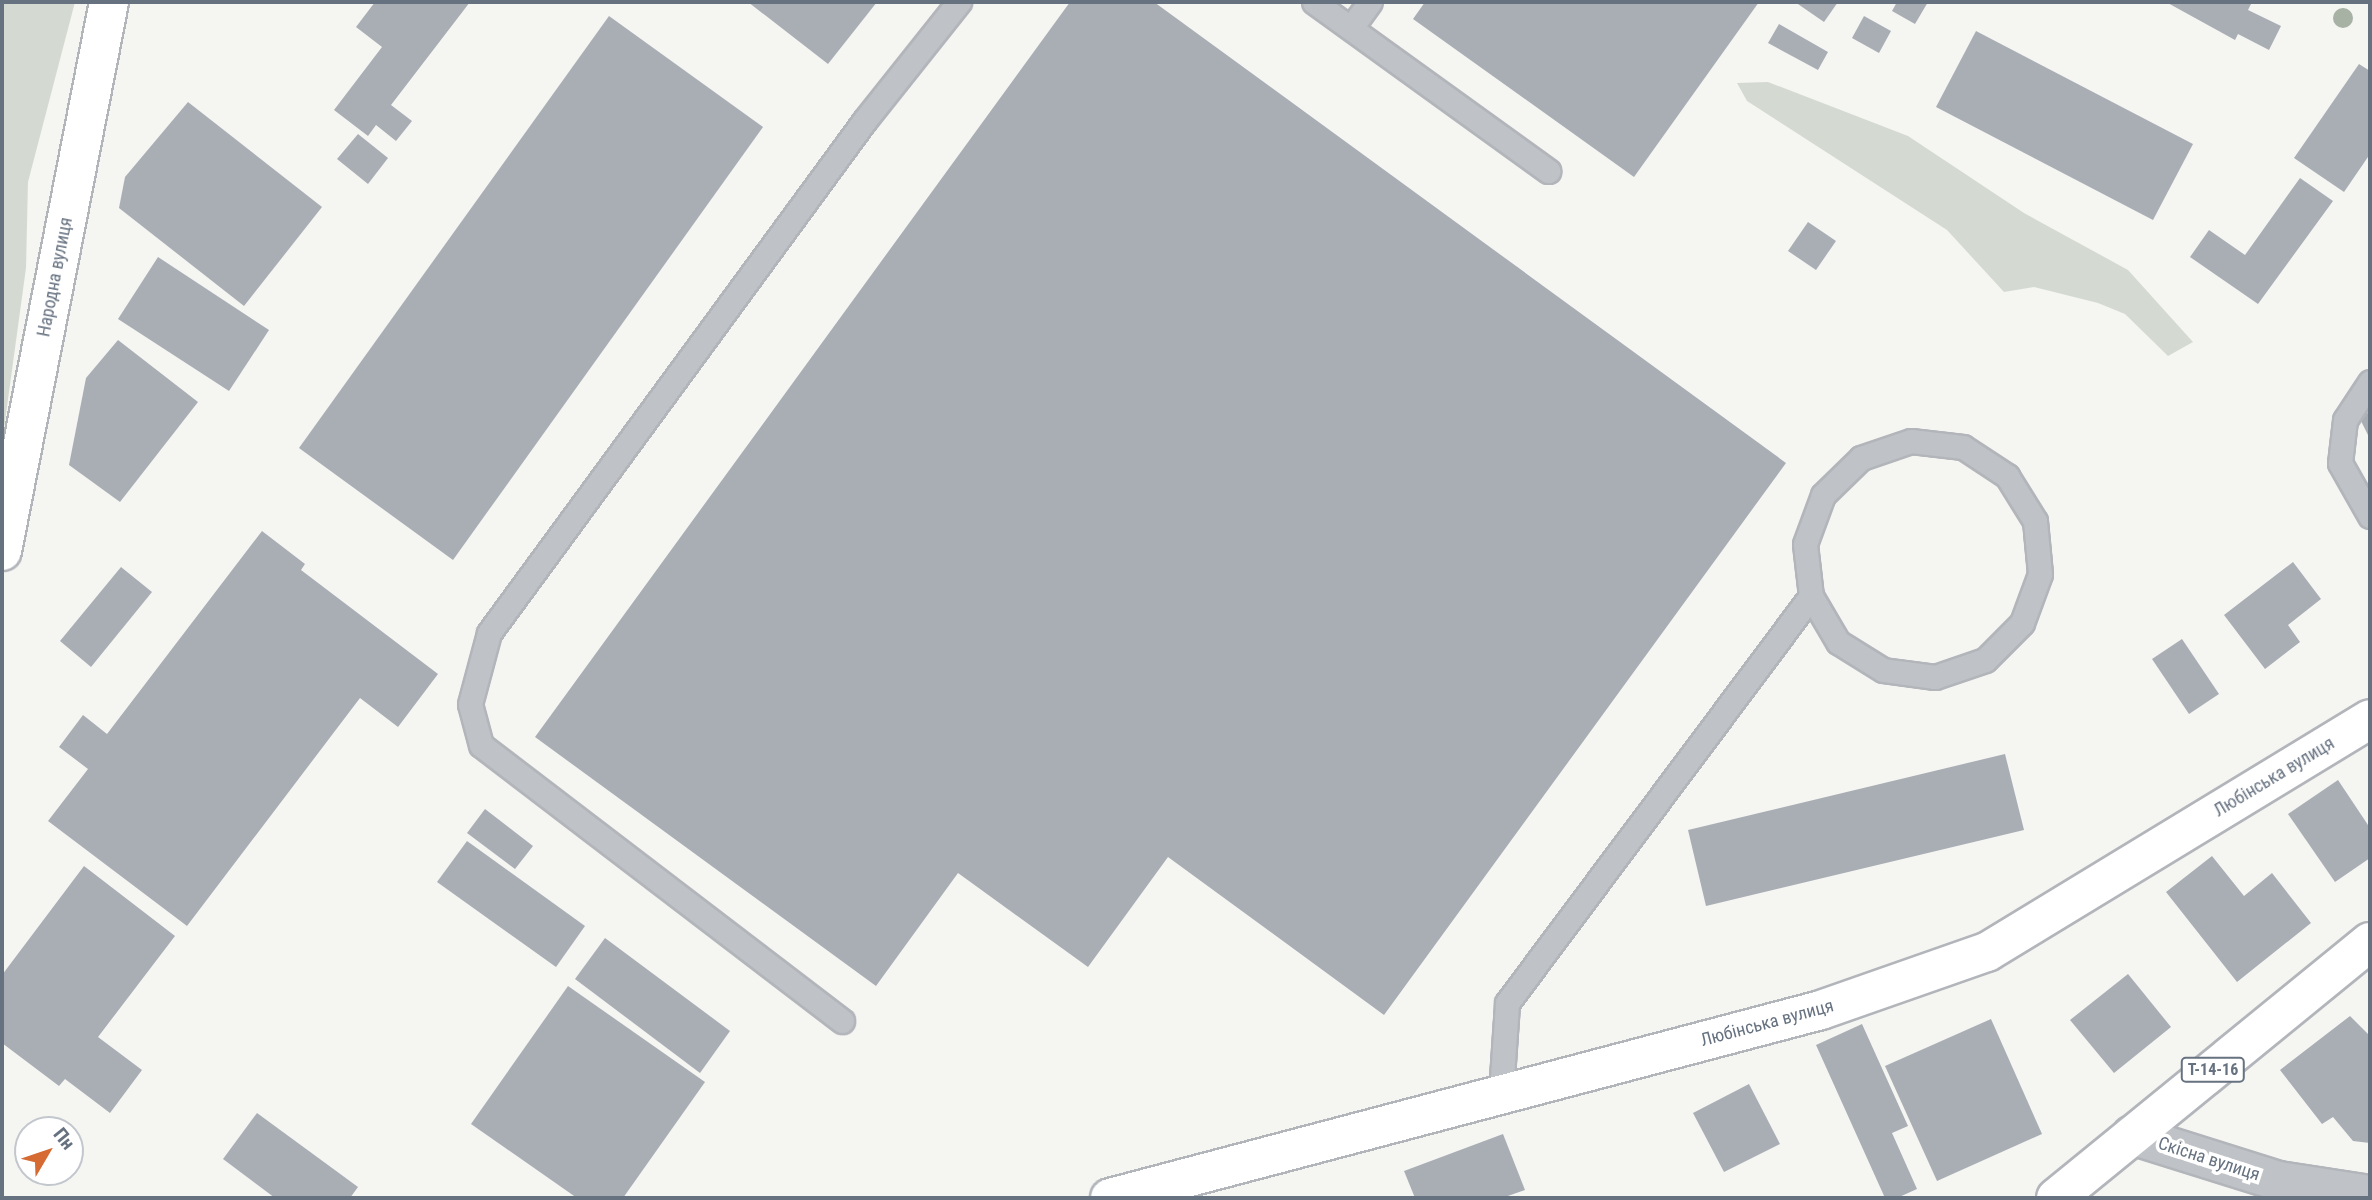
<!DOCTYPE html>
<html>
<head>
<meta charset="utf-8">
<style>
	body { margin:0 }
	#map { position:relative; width:2372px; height:1200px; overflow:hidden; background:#f5f5f2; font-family:"Roboto Condensed",sans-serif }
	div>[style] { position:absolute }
	.green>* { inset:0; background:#d4dad2 }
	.building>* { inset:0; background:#a9aeb5 }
	.roads { filter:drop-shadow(2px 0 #b2b5ba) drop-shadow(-2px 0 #b2b5ba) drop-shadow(0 2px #b2b5ba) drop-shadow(0 -2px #b2b5ba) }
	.lane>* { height:23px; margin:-11.5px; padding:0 11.5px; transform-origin:11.5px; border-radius:11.5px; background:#bfc2c6 }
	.street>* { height:38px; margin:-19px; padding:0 19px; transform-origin:19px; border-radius:19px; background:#bfc2c6 }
	.secondary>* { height:38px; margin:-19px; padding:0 19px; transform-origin:19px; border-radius:19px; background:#fff }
	.primary>* { height:38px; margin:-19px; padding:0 19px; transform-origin:19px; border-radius:19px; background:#fff }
	.trees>* { width:20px; height:20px; margin:-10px; border-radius:50%; background:#a7b1a4 }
	span { translate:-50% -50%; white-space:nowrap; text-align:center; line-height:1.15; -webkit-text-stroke:7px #fff; paint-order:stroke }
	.shield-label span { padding:2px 5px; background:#fff; border:2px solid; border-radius:5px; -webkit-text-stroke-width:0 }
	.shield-label { font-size:16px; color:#677281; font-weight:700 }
	.street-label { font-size:18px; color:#677281 }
	.frame { position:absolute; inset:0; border:4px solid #677281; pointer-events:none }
	.north { position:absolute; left:14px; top:1116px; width:70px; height:70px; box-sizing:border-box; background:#fff; border:2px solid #c2c7cd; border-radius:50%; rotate:51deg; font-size:19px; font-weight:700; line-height:28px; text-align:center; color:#677281 }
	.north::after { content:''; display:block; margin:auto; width:24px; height:32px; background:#d56a33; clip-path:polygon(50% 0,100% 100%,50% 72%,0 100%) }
</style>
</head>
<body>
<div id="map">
	<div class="green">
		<div style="clip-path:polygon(2px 2px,75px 2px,28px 182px,26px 268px,2px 443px)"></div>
		<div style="clip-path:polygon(1768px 82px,1908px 136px,2024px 213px,2128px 270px,2193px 342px,2168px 356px,2125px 314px,2098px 303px,2034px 287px,2004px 292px,1947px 230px,1747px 101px,1737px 83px)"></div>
	</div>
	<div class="building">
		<div style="clip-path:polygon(375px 2px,470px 2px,391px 105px,412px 121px,396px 141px,376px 125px,368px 136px,334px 110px,382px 47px,356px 27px)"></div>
		<div style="clip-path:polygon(748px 2px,877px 2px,828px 64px)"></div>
		<div style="clip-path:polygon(1070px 2px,1154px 2px,1786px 463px,1384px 1015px,1168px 857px,1088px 967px,958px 873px,876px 986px,535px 737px)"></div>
		<div style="clip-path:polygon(1425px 2px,1759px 2px,1634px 177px,1413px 19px)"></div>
		<div style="clip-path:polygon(1795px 2px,1838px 2px,1824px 22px)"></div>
		<div style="clip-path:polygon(1897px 2px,1928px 2px,1915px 24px,1892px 11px)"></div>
		<div style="clip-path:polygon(2166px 2px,2252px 2px,2248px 10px,2281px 26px,2269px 50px,2238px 34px,2235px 40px)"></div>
		<div style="clip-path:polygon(609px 16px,763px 127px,453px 560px,299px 448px)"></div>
		<div style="clip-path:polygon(1864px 16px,1891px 31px,1879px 53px,1852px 38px)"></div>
		<div style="clip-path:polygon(1779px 24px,1828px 52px,1818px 70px,1768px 43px)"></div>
		<div style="clip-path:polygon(1976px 31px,2193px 144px,2153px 220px,1936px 107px)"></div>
		<div style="clip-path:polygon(2359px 64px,2370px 71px,2370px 154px,2344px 192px,2294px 158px)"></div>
		<div style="clip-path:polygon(188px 102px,322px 207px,244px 306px,119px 208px,125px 177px)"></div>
		<div style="clip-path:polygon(358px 134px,388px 158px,368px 184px,337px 159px)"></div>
		<div style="clip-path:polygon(2300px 178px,2333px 201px,2258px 304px,2190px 257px,2209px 230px,2245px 255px)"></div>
		<div style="clip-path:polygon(1808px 222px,1836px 241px,1816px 270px,1788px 251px)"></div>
		<div style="clip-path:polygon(158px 257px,269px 330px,229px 391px,118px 319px)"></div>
		<div style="clip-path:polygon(118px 340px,198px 402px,120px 502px,69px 465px,86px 378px)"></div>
		<div style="clip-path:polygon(2370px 412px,2370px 439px,2359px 417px)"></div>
		<div style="clip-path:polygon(262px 531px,305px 564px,301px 570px,438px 674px,398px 727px,360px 698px,187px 926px,48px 821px,88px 769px,59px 747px,83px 715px,107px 734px)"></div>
		<div style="clip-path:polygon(2293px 562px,2321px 599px,2288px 625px,2300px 642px,2265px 669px,2224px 615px)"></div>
		<div style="clip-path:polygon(121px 567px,152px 592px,91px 667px,60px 641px)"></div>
		<div style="clip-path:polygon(2182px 639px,2219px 694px,2189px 714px,2152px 659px)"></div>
		<div style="clip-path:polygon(2005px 754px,2024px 830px,1706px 906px,1688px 830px)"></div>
		<div style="clip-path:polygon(2338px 780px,2370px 828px,2370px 858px,2335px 882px,2288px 814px)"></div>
		<div style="clip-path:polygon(485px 809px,533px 846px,515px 869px,467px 833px)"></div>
		<div style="clip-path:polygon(467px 841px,585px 926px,556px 967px,437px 882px)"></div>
		<div style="clip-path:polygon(2212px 856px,2244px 896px,2272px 873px,2311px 923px,2237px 982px,2166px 892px)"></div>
		<div style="clip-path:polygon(84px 866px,175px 936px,98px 1037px,142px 1070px,110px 1113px,65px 1079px,59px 1086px,2px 1043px,2px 975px)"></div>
		<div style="clip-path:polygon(605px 938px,730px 1031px,700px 1073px,575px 979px)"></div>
		<div style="clip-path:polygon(2128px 974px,2171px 1027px,2114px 1073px,2070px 1020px)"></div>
		<div style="clip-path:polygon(568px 986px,705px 1082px,623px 1198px,577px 1198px,471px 1124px)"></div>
		<div style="clip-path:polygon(2350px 1016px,2370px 1036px,2370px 1143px,2353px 1141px,2333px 1117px,2322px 1124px,2280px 1070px)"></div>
		<div style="clip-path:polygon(1991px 1019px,2042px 1134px,1937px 1181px,1885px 1066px)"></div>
		<div style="clip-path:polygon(1862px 1024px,1908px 1126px,1892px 1133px,1917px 1189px,1897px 1198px,1885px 1198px,1816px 1045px)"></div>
		<div style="clip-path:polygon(1749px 1084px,1780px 1144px,1724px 1172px,1693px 1113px)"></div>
		<div style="clip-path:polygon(257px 1113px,358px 1187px,350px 1198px,275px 1198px,223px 1159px)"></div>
		<div style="clip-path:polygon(1503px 1134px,1525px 1190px,1502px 1198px,1415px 1198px,1404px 1171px)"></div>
	</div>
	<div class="roads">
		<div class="lane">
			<div style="left:1314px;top:2px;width:289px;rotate:35.8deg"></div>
			<div style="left:1351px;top:28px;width:32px;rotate:-54deg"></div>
			<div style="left:2370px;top:382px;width:45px;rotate:123.3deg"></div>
			<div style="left:2345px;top:420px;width:43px;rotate:96.6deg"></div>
			<div style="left:2340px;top:463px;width:61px;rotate:60.5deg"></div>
			<div style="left:842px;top:1021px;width:454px;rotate:-142.6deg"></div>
			<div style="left:481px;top:745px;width:42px;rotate:-105deg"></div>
			<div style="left:470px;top:704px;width:73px;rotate:-75deg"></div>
			<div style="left:489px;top:633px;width:636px;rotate:-53.76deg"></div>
			<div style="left:865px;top:120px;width:151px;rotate:-51.5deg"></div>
			<div style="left:1501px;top:1092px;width:89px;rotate:-86.1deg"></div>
			<div style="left:1507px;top:1003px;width:508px;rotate:-53.24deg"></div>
			<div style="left:1811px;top:596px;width:52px;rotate:-96.6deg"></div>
			<div style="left:1805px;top:544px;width:52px;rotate:-69.8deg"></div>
			<div style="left:1823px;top:495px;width:53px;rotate:-44.2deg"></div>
			<div style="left:1861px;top:458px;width:53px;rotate:-18.8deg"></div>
			<div style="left:1911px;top:441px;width:52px;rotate:6.6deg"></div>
			<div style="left:1963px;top:447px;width:53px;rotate:33.4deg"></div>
			<div style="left:2007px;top:476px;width:53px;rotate:58.1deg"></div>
			<div style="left:2035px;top:521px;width:53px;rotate:84.6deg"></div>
			<div style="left:2040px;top:574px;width:52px;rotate:110.2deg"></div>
			<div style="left:2022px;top:623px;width:52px;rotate:135deg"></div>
			<div style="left:1985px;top:660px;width:53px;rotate:161.2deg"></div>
			<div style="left:1935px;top:677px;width:52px;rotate:-172.3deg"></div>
			<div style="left:1883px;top:670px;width:53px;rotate:-148.1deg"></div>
			<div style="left:1838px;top:642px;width:53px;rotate:-120.4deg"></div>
		</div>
		<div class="street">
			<div style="left:2132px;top:1135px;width:154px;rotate:17.4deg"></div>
			<div style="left:2279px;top:1181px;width:92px;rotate:8.7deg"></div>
		</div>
		<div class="secondary">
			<div style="left:2px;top:551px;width:559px;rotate:-78.97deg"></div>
			<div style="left:1110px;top:1198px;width:735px;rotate:-14.81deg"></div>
			<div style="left:1821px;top:1010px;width:176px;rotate:-19.3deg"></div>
			<div style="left:1987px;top:952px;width:448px;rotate:-31.3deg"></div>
		</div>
		<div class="primary">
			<div style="left:2056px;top:1198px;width:405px;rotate:-39.2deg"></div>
		</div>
	</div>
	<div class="trees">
		<div style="left:2343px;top:18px"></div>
	</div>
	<div class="shield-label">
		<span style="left:2213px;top:1070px">Т-14-16</span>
	</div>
	<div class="street-label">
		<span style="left:55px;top:277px;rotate:-79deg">Народна вулиця</span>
		<span style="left:2274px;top:777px;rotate:-31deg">Любінська вулиця</span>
		<span style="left:1767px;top:1023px;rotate:-15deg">Любінська вулиця</span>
		<span style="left:2209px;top:1159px;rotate:18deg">Скісна вулиця</span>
	</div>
	<div class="frame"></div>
	<div class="north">Пн</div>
</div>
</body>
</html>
